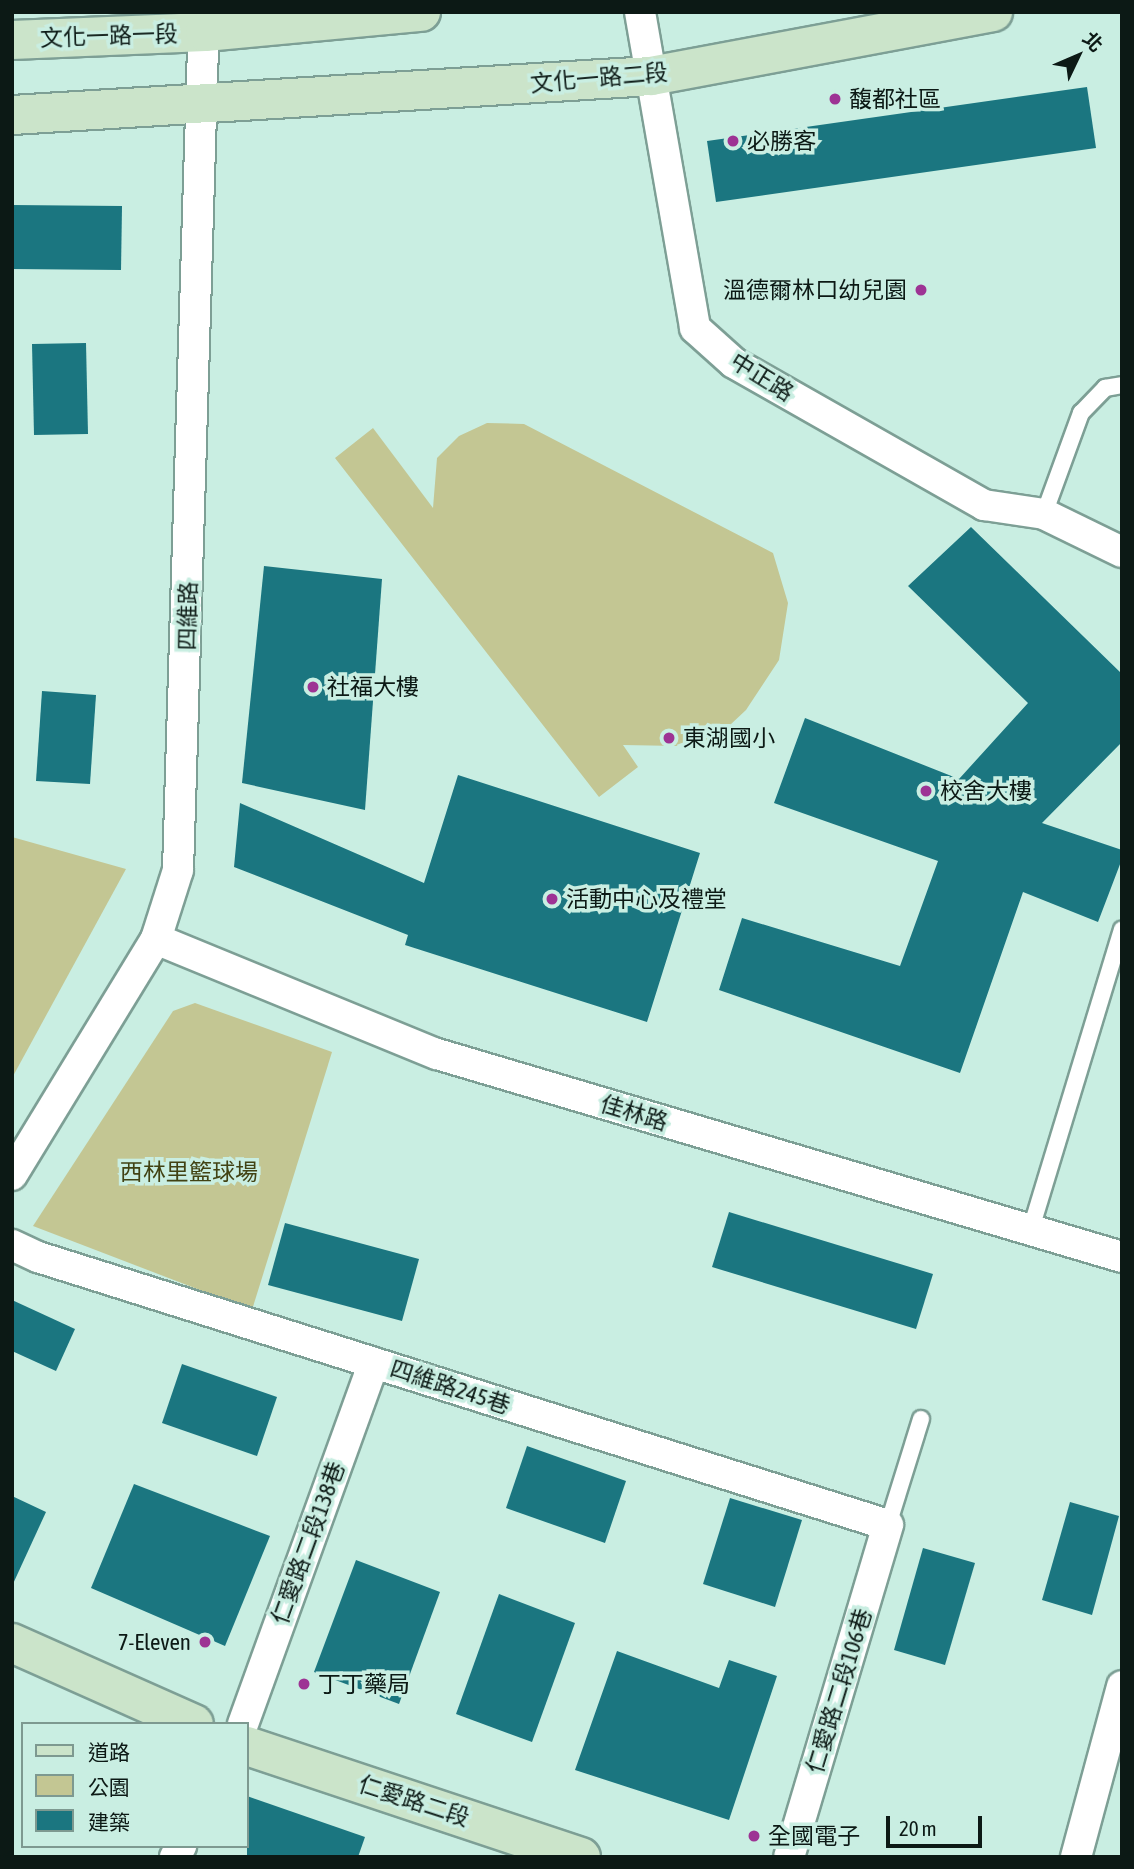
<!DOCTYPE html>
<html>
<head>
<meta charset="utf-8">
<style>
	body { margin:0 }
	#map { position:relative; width:1134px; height:1869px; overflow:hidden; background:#c9eee2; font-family:"Asap Condensed","Noto Sans TC",sans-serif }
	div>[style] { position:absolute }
	.green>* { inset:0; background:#c3c693 }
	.building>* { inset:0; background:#1b7680 }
	.roads { filter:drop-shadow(2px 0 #7d9f95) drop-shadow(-2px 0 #7d9f95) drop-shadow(0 2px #7d9f95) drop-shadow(0 -2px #7d9f95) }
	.service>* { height:16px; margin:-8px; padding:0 8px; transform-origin:8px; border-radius:8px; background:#fff }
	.minor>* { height:30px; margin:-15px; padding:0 15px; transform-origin:15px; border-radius:15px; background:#fff }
	.secondary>* { height:38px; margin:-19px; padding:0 19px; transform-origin:19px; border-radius:19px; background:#cbe4ca }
	.dots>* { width:19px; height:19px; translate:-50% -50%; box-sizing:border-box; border:4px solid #c9eee2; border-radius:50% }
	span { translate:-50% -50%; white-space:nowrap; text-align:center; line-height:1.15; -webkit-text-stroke:7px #c9eee2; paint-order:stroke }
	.street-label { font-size:23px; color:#0c1915 }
	.poi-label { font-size:23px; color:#0c1915 }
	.left { translate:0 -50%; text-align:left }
	.right { translate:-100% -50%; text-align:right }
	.park-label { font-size:23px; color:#414213 }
	.frame { position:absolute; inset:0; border:14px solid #0c1915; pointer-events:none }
	.legend { position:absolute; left:21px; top:1722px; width:228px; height:126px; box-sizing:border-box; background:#c9eee2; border:2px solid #7d9990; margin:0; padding:9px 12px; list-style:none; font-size:21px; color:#0c1915 }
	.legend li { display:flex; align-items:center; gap:14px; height:35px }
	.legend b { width:35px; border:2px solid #7d9990 }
	.north { position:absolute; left:1043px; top:21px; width:70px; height:70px; -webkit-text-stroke:5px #c9eee2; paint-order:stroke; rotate:46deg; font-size:19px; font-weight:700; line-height:28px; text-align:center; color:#0c1915 }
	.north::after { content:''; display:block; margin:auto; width:24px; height:32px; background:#0c1915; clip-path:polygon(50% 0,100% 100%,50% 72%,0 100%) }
	.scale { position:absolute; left:886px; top:1816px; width:96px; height:32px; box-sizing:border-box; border:4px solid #0c1915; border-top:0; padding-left:9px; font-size:21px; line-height:24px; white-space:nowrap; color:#0c1915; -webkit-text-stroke:5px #c9eee2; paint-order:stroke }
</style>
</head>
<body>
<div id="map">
	<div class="green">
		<div style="clip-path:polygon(487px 423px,524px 424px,773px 553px,788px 603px,779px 660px,746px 710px,714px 740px,678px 746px,623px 745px,638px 767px,599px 797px,335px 458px,373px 428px,433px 508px,437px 458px,459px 436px)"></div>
		<div style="clip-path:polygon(12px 837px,126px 869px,12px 1078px)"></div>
		<div style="clip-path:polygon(195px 1003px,332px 1052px,252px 1310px,33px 1226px,173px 1011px)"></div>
	</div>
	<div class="building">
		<div style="clip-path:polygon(1087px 87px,1096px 148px,716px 202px,707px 141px)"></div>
		<div style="clip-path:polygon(12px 205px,122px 206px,121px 270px,12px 269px)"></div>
		<div style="clip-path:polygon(86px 343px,88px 434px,34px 435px,32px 344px)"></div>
		<div style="clip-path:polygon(971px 527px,1122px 674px,1122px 742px,1042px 823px,1122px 850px,1122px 859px,1098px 922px,1023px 892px,960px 1073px,719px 990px,742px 918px,900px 966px,938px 861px,774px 803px,805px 718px,959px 779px,1028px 703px,908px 586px)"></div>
		<div style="clip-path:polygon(264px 566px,382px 579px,365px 810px,242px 783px)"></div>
		<div style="clip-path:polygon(42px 691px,96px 695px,90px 784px,36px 781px)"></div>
		<div style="clip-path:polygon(458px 775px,700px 853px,647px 1022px,405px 945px,408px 935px,234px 867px,240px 803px,424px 883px)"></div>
		<div style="clip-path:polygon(729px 1212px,933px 1274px,916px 1329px,712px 1267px)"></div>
		<div style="clip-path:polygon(285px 1223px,419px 1259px,402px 1321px,268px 1285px)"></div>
		<div style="clip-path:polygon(12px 1300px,75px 1329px,56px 1371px,12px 1351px)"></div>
		<div style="clip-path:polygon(182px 1364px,277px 1397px,257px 1456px,162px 1423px)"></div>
		<div style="clip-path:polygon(527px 1446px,626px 1481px,605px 1543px,506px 1508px)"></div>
		<div style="clip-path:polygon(134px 1484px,270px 1536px,225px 1646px,91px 1588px)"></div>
		<div style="clip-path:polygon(12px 1496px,46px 1512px,12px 1586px)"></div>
		<div style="clip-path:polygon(730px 1498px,802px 1520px,775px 1607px,703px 1584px)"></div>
		<div style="clip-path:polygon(1070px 1502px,1119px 1516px,1092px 1615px,1042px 1600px)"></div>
		<div style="clip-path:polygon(923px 1548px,975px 1563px,945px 1665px,894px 1650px)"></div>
		<div style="clip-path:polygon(356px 1560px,440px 1592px,399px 1704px,314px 1672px)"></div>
		<div style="clip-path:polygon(499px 1594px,575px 1623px,532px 1742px,456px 1714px)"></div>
		<div style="clip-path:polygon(617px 1651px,719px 1688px,729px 1660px,777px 1676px,729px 1820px,575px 1770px)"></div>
		<div style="clip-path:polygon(247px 1796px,365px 1837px,358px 1857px,247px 1857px)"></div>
	</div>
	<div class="roads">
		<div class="service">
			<div style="left:1044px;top:514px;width:108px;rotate:-69.9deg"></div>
			<div style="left:1081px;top:413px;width:35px;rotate:-46deg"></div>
			<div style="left:1105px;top:388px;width:17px;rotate:-10deg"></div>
			<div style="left:1030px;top:1232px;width:316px;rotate:-73.1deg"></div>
			<div style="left:888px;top:1525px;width:111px;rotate:-72.7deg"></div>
		</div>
		<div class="minor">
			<div style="left:640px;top:12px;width:321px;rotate:80.1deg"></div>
			<div style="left:695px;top:328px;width:52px;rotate:41.9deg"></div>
			<div style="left:734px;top:363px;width:288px;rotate:29.6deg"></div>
			<div style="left:984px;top:505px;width:61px;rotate:8.5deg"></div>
			<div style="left:1044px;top:514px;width:87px;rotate:26deg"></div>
			<div style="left:156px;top:939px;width:304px;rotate:22.3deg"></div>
			<div style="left:437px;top:1054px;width:714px;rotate:16.51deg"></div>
			<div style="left:12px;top:1175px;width:276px;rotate:-58.6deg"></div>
			<div style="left:156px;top:939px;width:72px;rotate:-72.3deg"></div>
			<div style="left:178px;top:870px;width:858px;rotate:-88.26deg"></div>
			<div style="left:12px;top:1245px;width:29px;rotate:25deg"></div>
			<div style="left:38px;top:1257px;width:891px;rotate:17.5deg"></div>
			<div style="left:888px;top:1525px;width:346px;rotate:106.6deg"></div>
			<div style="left:243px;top:1724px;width:384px;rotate:-70.1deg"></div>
			<div style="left:175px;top:1857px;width:13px;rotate:-61deg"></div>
			<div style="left:1076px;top:1857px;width:177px;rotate:-74.9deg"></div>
		</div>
		<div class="secondary">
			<div style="left:12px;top:40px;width:193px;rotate:-2.4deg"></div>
			<div style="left:205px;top:32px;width:217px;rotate:-5.3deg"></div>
			<div style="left:12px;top:115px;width:640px;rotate:-3.49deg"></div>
			<div style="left:651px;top:76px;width:348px;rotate:-10.6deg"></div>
			<div style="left:12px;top:1643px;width:199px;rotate:24deg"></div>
			<div style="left:247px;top:1746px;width:352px;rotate:18.4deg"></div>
		</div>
	</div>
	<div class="dots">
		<div style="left:835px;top:99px;background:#9d3394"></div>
		<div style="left:733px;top:141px;background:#9d3394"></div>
		<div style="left:921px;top:290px;background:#9d3394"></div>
		<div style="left:313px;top:687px;background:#9d3394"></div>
		<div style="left:669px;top:738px;background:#9d3394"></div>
		<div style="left:926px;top:791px;background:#9d3394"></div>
		<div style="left:552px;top:899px;background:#9d3394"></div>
		<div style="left:205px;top:1642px;background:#9d3394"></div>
		<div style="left:304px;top:1684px;background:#9d3394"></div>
		<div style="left:754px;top:1836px;background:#9d3394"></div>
	</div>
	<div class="street-label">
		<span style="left:109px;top:36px;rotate:-2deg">文化一路一段</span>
		<span style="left:599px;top:78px;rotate:-5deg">文化一路二段</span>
		<span style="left:762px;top:377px;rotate:32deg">中正路</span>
		<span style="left:188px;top:616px;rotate:-89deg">四維路</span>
		<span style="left:634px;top:1113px;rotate:17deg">佳林路</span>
		<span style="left:450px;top:1387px;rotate:18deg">四維路245巷</span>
		<span style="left:308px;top:1543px;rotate:-70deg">仁愛路二段138巷</span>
		<span style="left:839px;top:1691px;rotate:-73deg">仁愛路二段106巷</span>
		<span style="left:414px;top:1801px;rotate:18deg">仁愛路二段</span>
	</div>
	<div class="poi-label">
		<span class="left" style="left:849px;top:99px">馥都社區</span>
		<span class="left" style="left:747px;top:141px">必勝客</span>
		<span class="right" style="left:907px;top:290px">溫德爾林口幼兒園</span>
		<span class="left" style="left:327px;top:687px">社福大樓</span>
		<span class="left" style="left:683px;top:738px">東湖國小</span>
		<span class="left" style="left:940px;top:791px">校舍大樓</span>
		<span class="left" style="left:566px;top:899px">活動中心及禮堂</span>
		<span class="right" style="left:191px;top:1642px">7-Eleven</span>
		<span class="left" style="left:318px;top:1684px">丁丁藥局</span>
		<span class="left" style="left:768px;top:1836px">全國電子</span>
	</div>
	<div class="park-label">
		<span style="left:189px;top:1172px">西林里籃球場</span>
	</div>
	<div class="frame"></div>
	<ul class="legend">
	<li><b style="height:9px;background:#cbe4ca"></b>道路</li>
	<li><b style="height:19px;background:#c3c693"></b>公園</li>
	<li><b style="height:19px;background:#1b7680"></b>建築</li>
	</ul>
	<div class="north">北</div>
	<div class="scale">20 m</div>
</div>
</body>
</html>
